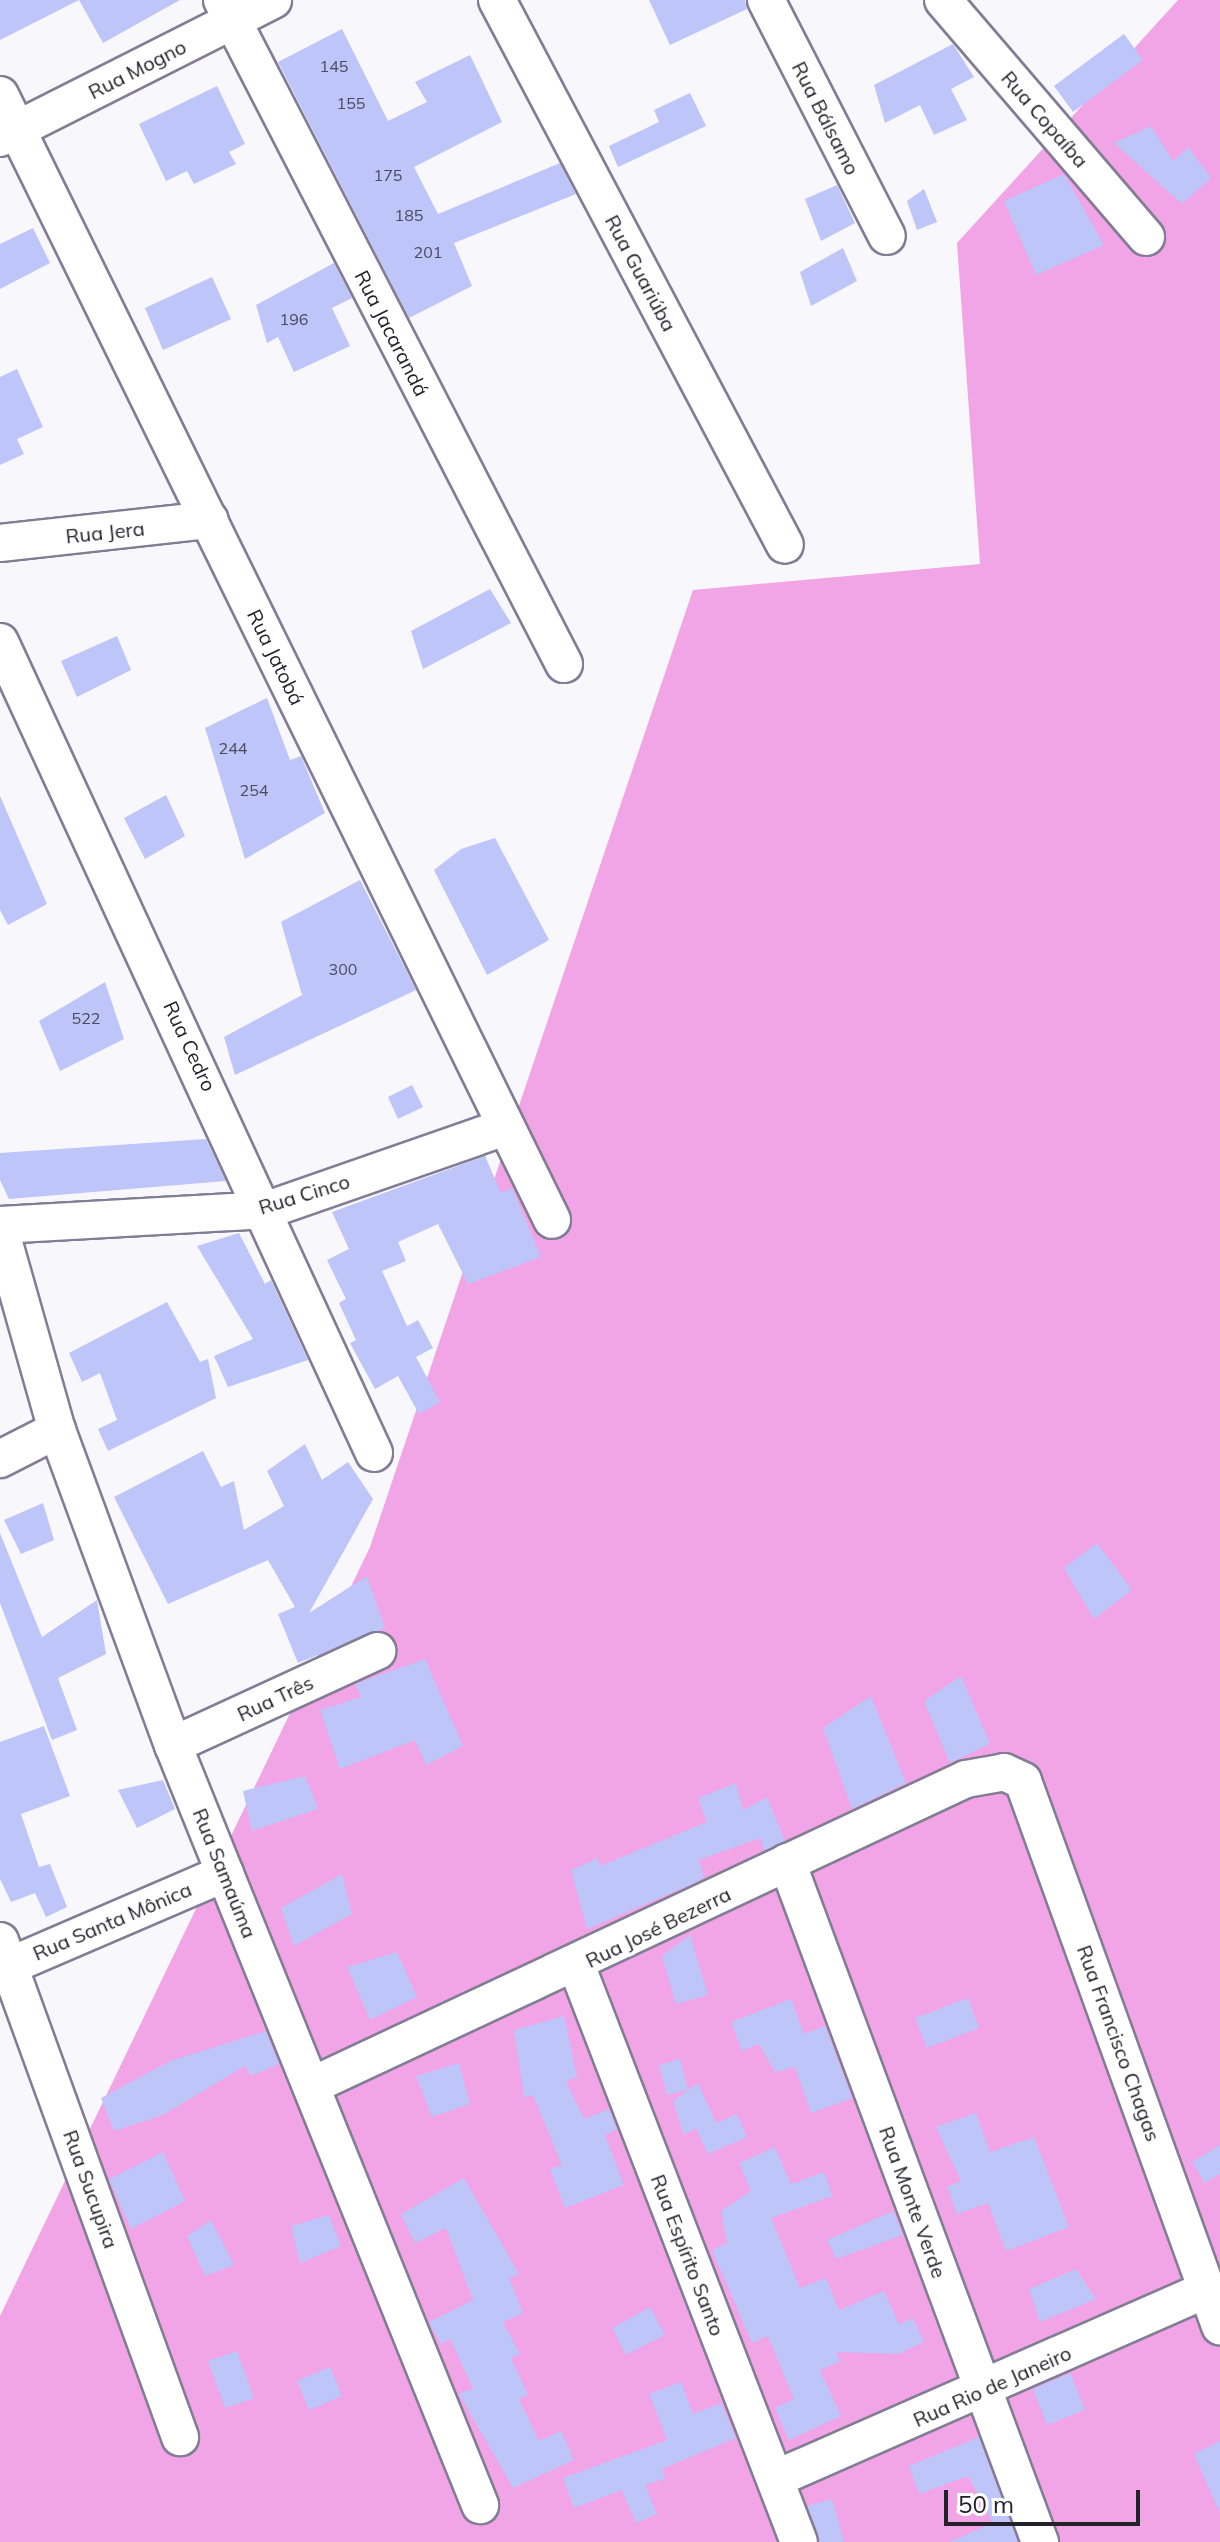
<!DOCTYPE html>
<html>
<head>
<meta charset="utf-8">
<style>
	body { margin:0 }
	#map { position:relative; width:1220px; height:2542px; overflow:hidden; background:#f8f7fc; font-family:Mulish,sans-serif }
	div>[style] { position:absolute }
	.forest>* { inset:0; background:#f1a5e6 }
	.building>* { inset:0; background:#bdc5f9 }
	.roads { filter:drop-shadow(2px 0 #827d94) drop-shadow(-2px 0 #827d94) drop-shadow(0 2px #827d94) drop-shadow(0 -2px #827d94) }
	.minor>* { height:36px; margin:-18px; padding:0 18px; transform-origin:18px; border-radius:18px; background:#fff }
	span { translate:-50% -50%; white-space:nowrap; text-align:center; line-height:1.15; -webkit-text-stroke:7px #fff; paint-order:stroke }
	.number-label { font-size:16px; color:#4a4a5e }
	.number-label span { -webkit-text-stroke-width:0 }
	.street-label { font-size:20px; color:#23212a }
	.scale { position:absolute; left:944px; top:2490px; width:196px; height:36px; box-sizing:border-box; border:4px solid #23212a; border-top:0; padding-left:10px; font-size:24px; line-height:28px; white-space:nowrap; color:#23212a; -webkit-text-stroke:6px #fff; paint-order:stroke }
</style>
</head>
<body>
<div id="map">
	<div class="forest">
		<div style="clip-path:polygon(1178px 0,1220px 0,1220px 2542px,0 2542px,0 2316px,370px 1547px,693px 590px,980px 564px,957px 243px)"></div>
	</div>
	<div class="building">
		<div style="clip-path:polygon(0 0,79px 0,0 40px)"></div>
		<div style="clip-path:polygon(79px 0,180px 0,103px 43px)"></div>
		<div style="clip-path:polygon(649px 0,745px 0,747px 9px,670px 45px)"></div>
		<div style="clip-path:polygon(342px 29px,388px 121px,427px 102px,415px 82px,470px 55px,502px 122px,414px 167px,438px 214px,560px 163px,576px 194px,454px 243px,472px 286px,409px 318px,278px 62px)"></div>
		<div style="clip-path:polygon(1124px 34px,1143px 60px,1073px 112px,1054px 86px)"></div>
		<div style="clip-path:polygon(953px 44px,974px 77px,951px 89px,967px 120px,934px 135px,920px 105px,885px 123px,874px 85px)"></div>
		<div style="clip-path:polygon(217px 86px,245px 144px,229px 152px,236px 164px,194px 184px,187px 171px,166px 181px,139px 124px)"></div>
		<div style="clip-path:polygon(690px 93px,706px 126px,618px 167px,609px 146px,659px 122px,654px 110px)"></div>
		<div style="clip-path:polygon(1151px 126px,1173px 161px,1188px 147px,1211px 178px,1182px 204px,1114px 143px)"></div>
		<div style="clip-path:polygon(1064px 174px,1104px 245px,1036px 275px,1004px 201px)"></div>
		<div style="clip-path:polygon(837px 185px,855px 223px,821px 241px,805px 199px)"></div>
		<div style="clip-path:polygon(924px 189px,937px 222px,917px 230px,907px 201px)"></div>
		<div style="clip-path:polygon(33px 228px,50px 263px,0 289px,0 244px)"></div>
		<div style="clip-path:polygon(843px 248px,857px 281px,811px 306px,800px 272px)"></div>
		<div style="clip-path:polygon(334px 263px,352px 298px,332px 308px,350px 346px,294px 372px,278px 337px,267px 343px,256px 305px)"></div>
		<div style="clip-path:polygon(212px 277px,231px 319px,163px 350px,145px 308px)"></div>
		<div style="clip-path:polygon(17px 369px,43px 427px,17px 439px,24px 454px,0 465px,0 377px)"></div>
		<div style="clip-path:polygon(490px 589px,511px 623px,423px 669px,411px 631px)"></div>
		<div style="clip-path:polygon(117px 636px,131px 670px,77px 697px,61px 661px)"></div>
		<div style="clip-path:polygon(267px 698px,290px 760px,301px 756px,325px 813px,245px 859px,205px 728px)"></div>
		<div style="clip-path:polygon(166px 795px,185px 836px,145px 859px,124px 818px)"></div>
		<div style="clip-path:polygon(0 796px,47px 904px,8px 925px,0 910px)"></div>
		<div style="clip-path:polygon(495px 838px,549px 940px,487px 975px,434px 870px,461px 849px)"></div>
		<div style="clip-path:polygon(360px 880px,416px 990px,235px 1075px,224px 1037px,302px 995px,281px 922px)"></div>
		<div style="clip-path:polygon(105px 982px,124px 1039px,60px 1071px,39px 1021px)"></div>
		<div style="clip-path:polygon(412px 1085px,423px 1107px,398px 1119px,388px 1097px)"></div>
		<div style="clip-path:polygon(206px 1139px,226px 1181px,9px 1199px,0 1180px,0 1153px)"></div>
		<div style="clip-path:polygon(485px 1156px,501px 1193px,512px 1188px,541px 1257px,468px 1284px,438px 1224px,398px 1242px,406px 1261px,382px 1271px,407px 1326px,418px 1320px,433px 1348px,416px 1357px,440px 1402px,419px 1414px,398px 1376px,375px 1389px,350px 1343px,356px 1340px,339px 1303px,346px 1299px,327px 1260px,349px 1249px,332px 1212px)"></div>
		<div style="clip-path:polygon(239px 1233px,265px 1284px,271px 1280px,308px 1360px,228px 1387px,214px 1356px,253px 1339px,197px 1246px)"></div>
		<div style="clip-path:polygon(167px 1302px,200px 1362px,208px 1359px,216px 1398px,108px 1451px,98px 1429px,117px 1420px,100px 1373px,82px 1382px,69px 1353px)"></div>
		<div style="clip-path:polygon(305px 1444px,322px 1480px,348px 1462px,373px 1499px,309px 1613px,367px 1576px,385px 1628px,298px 1663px,278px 1614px,295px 1607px,268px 1560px,168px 1604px,114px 1497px,203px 1451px,221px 1487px,234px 1481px,244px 1530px,284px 1506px,267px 1471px)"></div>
		<div style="clip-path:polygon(43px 1503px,54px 1540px,21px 1554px,4px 1520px)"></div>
		<div style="clip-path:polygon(0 1533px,42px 1637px,97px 1600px,106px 1654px,58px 1678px,77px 1730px,52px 1740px,0 1603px)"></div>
		<div style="clip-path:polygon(1097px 1543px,1132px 1590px,1094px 1619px,1064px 1568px)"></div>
		<div style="clip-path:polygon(425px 1659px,463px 1746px,426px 1765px,415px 1740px,340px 1769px,320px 1710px,361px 1697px,355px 1684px)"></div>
		<div style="clip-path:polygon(961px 1676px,990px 1744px,950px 1763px,924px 1701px)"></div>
		<div style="clip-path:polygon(871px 1696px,906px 1783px,852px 1809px,823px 1728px)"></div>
		<div style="clip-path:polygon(44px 1726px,70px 1796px,21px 1814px,39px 1867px,50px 1864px,67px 1907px,46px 1917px,35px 1893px,11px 1902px,0 1879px,0 1742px)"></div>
		<div style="clip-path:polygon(305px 1776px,318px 1809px,252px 1831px,243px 1791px)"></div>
		<div style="clip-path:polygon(163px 1780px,175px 1809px,137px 1828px,118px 1790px)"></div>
		<div style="clip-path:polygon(736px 1783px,743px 1810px,767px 1797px,785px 1841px,764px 1851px,760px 1838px,699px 1860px,704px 1877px,695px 1883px,587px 1929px,571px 1870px,598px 1858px,600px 1866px,707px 1822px,698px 1798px)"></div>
		<div style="clip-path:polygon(342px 1874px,352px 1914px,294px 1946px,281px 1908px)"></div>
		<div style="clip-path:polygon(690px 1935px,708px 1995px,676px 2004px,662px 1956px)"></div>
		<div style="clip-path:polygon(397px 1952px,417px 1997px,370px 2020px,347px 1967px)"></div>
		<div style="clip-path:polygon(968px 1998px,979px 2028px,927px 2048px,915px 2018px)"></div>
		<div style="clip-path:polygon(791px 1999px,804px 2034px,825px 2026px,852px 2098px,811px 2113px,795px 2067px,775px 2072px,759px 2044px,742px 2051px,731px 2022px)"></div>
		<div style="clip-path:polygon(564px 2016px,577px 2077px,566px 2081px,584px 2119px,609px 2109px,617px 2129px,605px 2135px,624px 2185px,565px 2208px,550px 2169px,562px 2165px,533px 2095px,524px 2098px,514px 2030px)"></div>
		<div style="clip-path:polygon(266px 2031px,279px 2064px,251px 2076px,245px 2066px,163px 2115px,114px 2131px,101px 2098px,170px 2061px)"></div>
		<div style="clip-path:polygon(680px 2059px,688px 2090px,667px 2095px,659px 2065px)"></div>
		<div style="clip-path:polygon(459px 2063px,470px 2104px,432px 2117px,416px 2076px)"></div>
		<div style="clip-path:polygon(698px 2083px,716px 2123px,737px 2114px,747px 2137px,708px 2154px,696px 2128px,684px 2135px,673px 2101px)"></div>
		<div style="clip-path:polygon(976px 2113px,990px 2152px,1034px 2137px,1069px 2227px,1006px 2251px,988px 2203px,957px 2214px,947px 2187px,961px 2181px,936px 2127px)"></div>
		<div style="clip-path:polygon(1220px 2145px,1220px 2174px,1205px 2183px,1192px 2162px)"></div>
		<div style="clip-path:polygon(775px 2147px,791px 2184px,824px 2172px,833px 2196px,771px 2218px,800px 2288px,826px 2278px,839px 2310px,884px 2291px,899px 2324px,913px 2318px,924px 2342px,899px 2354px,836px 2352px,840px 2362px,820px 2370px,841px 2416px,789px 2440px,775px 2408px,794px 2399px,768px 2336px,752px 2343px,712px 2250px,727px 2243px,721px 2211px,751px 2191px,739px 2163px)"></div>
		<div style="clip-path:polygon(163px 2152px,185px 2201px,131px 2229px,109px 2179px)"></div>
		<div style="clip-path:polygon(464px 2178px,519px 2274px,509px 2278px,523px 2313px,503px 2322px,520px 2354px,511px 2358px,528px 2395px,519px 2399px,539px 2441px,561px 2431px,574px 2460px,513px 2488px,459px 2394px,473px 2388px,450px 2339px,441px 2344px,429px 2322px,473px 2300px,446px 2228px,415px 2243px,401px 2214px)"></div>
		<div style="clip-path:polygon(893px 2211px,903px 2235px,836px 2259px,827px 2240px)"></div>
		<div style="clip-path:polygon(329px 2215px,341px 2246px,300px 2263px,291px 2226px)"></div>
		<div style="clip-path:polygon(211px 2220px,234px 2265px,205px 2276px,187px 2236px)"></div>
		<div style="clip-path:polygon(1076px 2269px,1096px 2299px,1040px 2322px,1029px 2289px)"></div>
		<div style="clip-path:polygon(650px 2307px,665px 2335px,626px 2355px,612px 2328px)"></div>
		<div style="clip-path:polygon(237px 2351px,254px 2398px,225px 2408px,208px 2361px)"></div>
		<div style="clip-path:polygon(330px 2367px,342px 2396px,309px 2410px,297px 2381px)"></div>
		<div style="clip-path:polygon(1070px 2373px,1085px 2410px,1047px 2425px,1033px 2389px)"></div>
		<div style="clip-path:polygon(681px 2382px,693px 2414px,721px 2403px,736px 2438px,662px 2469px,666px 2478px,645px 2485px,657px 2514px,636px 2523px,622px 2490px,574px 2508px,563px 2478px,667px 2440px,649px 2394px)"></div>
		<div style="clip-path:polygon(979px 2437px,1018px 2542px,949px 2542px,993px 2523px,968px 2476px,919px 2494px,909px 2466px)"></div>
		<div style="clip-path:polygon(1220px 2441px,1220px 2513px,1194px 2454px)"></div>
		<div style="clip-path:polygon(832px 2499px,844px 2542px,820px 2542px,807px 2506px)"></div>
	</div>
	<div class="roads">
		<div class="minor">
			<div style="left:222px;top:0;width:747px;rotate:62.75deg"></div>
			<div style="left:497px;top:0;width:616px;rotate:62.15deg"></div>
			<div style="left:766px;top:0;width:265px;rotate:62.9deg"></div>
			<div style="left:943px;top:0;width:312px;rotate:49.4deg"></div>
			<div style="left:0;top:95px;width:1253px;rotate:63.86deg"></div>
			<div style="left:0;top:138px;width:306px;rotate:-26.8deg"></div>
			<div style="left:0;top:543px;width:211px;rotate:-6.3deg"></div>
			<div style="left:0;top:642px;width:893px;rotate:65.24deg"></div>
			<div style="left:0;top:1225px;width:267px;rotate:-3.2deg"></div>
			<div style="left:267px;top:1210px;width:252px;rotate:-19.2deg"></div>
			<div style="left:0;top:1229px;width:209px;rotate:74.2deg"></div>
			<div style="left:57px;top:1430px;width:336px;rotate:69.8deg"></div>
			<div style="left:173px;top:1745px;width:820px;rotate:68deg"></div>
			<div style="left:0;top:1459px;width:64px;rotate:-27deg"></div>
			<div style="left:173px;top:1745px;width:225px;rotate:-24.7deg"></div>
			<div style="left:787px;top:1862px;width:726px;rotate:69.59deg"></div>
			<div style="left:0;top:1941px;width:528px;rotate:70.05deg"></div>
			<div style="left:577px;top:1967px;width:616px;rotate:68.89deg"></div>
			<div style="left:0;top:1970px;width:245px;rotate:-23.3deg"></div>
			<div style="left:313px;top:2085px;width:721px;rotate:-25.11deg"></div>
			<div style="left:966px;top:1779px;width:39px;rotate:-10deg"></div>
			<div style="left:1004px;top:1772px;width:21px;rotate:25deg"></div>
			<div style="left:1023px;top:1781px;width:580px;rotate:70.13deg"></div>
			<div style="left:775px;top:2479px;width:473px;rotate:-23.7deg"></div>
		</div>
	</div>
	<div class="number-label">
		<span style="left:334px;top:66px">145</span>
		<span style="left:351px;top:103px">155</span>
		<span style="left:388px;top:175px">175</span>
		<span style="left:409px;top:215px">185</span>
		<span style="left:428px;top:252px">201</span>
		<span style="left:294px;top:319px">196</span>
		<span style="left:233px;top:748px">244</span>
		<span style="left:254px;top:790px">254</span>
		<span style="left:343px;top:969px">300</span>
		<span style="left:86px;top:1018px">522</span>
	</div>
	<div class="street-label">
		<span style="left:137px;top:69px;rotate:-27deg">Rua Mogno</span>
		<span style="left:826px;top:118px;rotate:63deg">Rua Bálsamo</span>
		<span style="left:1045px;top:119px;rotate:49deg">Rua Copaíba</span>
		<span style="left:641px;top:273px;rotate:62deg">Rua Guariúba</span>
		<span style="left:392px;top:333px;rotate:63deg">Rua Jacarandá</span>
		<span style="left:105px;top:532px;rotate:-6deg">Rua Jera</span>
		<span style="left:276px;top:657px;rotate:64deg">Rua Jatobá</span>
		<span style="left:190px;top:1046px;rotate:65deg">Rua Cedro</span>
		<span style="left:304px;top:1194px;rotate:-17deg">Rua Cinco</span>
		<span style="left:275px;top:1698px;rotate:-25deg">Rua Três</span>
		<span style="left:225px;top:1873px;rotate:68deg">Rua Samaúma</span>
		<span style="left:112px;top:1921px;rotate:-23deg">Rua Santa Mônica</span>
		<span style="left:658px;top:1927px;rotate:-26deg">Rua José Bezerra</span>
		<span style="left:1119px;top:2043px;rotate:70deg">Rua Francisco Chagas</span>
		<span style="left:91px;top:2189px;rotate:70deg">Rua Sucupira</span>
		<span style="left:913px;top:2202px;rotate:70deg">Rua Monte Verde</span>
		<span style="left:688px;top:2255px;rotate:69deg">Rua Espírito Santo</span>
		<span style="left:992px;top:2386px;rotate:-24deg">Rua Rio de Janeiro</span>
	</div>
	<div class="scale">50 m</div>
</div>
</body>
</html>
